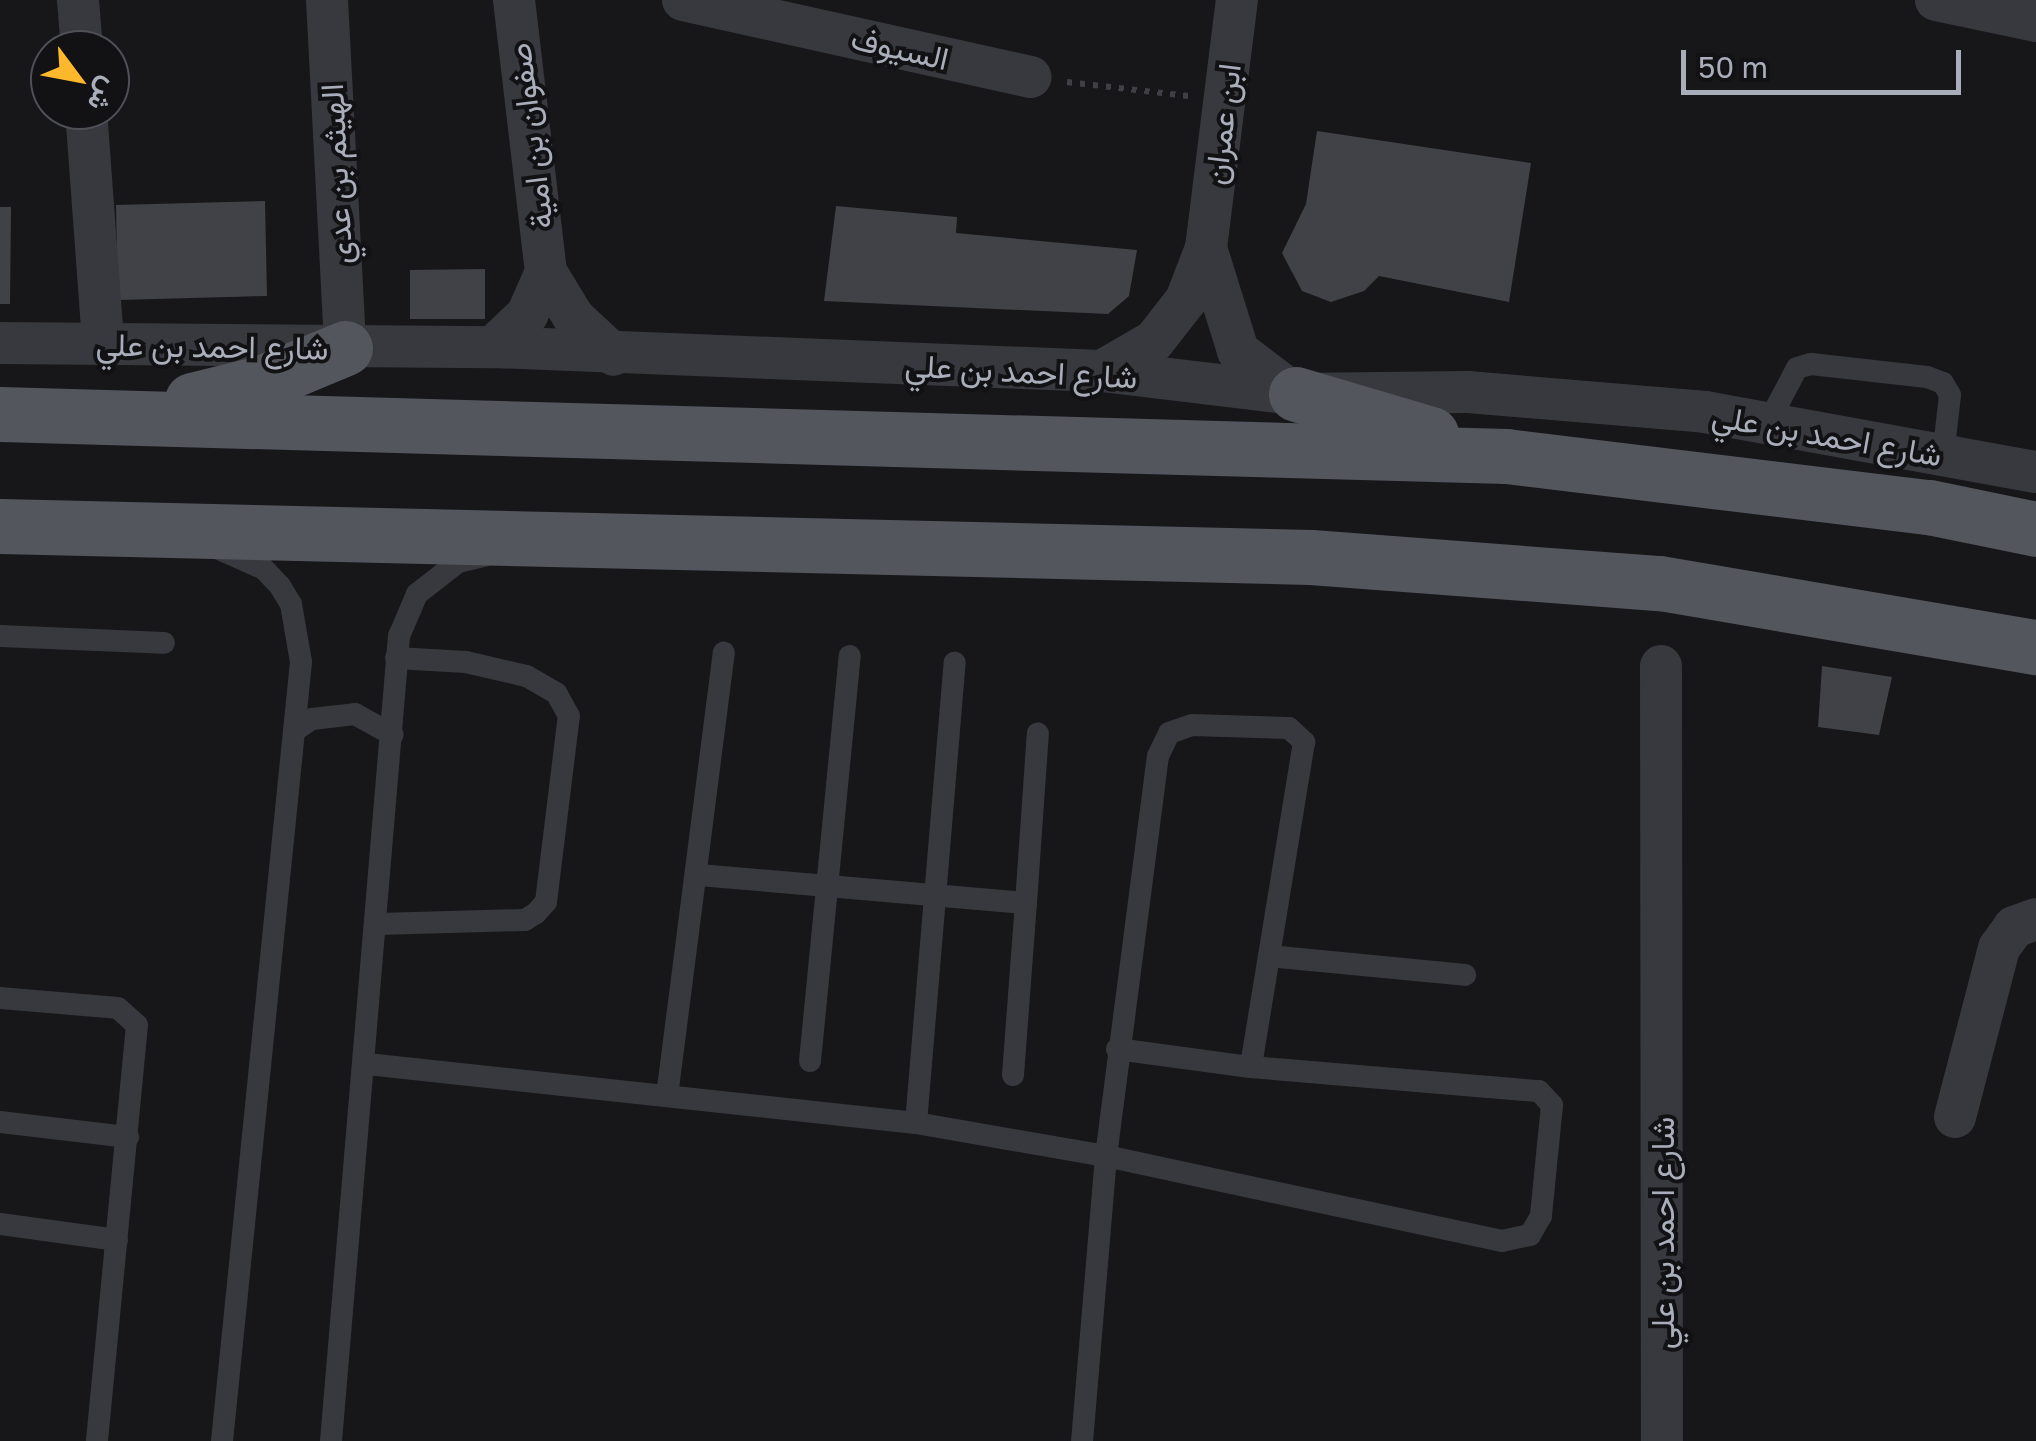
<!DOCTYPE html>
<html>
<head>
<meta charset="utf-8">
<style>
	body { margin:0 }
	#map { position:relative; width:2036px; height:1441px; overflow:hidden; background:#17171a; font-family:"Golos Text",Vazirmatn,sans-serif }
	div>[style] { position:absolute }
	.building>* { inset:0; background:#414247 }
	.path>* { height:6px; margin-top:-3px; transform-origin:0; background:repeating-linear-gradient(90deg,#3e4046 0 5px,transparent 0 13px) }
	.service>* { height:22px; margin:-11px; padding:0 11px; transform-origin:11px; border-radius:11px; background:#38393f }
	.minor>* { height:42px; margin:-21px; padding:0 21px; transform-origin:21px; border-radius:21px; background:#38393f }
	.primary>* { height:55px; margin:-27.5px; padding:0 27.5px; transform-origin:27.5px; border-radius:27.5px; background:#54565e }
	span { translate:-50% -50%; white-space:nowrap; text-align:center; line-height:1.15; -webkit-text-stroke:8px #121215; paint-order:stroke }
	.street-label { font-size:32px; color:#a9aeba }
	.north { position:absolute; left:30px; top:30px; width:100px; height:100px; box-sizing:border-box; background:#121215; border:2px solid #4e5057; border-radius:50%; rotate:122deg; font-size:28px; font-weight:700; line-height:40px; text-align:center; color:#a9aeba }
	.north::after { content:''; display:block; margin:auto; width:35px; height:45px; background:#feb82b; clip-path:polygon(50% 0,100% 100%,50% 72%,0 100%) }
	.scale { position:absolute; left:1681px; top:50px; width:280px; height:45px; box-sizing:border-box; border:5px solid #a9aeba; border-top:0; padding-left:12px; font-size:30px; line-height:35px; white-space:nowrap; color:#a9aeba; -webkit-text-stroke:8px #121215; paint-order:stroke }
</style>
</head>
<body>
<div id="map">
	<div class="building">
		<div style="clip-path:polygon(1317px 131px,1531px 163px,1509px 302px,1379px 276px,1364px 291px,1331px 302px,1302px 291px,1282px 253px,1306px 204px)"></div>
		<div style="clip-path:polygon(265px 201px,267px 296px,118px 300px,116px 205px)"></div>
		<div style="clip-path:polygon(836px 206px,957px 217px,956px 233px,1137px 250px,1129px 296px,1108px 314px,824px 301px)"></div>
		<div style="clip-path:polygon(0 207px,11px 207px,10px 304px,0 304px)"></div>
		<div style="clip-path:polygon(485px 269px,485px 319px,410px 319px,410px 270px)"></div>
		<div style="clip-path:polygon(1822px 666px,1892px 677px,1879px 735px,1818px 727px)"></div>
	</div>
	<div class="path">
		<div style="left:1067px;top:82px;width:122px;rotate:6.6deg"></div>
	</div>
	<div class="service">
		<div style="left:1768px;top:423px;width:62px;rotate:-62.2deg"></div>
		<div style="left:1797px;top:368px;width:15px;rotate:-16deg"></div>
		<div style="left:1811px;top:364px;width:117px;rotate:6.4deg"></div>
		<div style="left:1927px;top:377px;width:17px;rotate:21deg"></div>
		<div style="left:1943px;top:383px;width:14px;rotate:60deg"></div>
		<div style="left:1950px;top:395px;width:61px;rotate:96.5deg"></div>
		<div style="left:219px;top:549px;width:49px;rotate:24deg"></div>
		<div style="left:264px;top:569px;width:23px;rotate:47deg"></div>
		<div style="left:280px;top:586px;width:21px;rotate:59deg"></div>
		<div style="left:291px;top:604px;width:59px;rotate:80.2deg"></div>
		<div style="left:301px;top:662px;width:783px;rotate:95.79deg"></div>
		<div style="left:0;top:636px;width:164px;rotate:2.4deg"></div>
		<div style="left:1192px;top:725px;width:97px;rotate:1.8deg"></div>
		<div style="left:1289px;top:728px;width:21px;rotate:43deg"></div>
		<div style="left:1304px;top:742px;width:329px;rotate:99.3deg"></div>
		<div style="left:1251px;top:1067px;width:289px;rotate:4.8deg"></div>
		<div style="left:1539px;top:1091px;width:19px;rotate:47deg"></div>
		<div style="left:1552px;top:1105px;width:112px;rotate:95.7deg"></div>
		<div style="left:1541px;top:1216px;width:22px;rotate:120deg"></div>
		<div style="left:1530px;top:1235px;width:29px;rotate:168deg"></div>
		<div style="left:1502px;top:1241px;width:405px;rotate:-167.9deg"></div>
		<div style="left:1106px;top:1156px;width:403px;rotate:-82.6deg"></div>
		<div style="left:1158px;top:756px;width:25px;rotate:-64deg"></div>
		<div style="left:1169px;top:733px;width:24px;rotate:-19deg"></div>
		<div style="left:294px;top:731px;width:22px;rotate:-34deg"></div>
		<div style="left:312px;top:719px;width:43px;rotate:-6.6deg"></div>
		<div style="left:355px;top:714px;width:43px;rotate:28.9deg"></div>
		<div style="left:699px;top:875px;width:328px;rotate:4.9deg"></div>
		<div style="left:1026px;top:903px;width:170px;rotate:-86deg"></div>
		<div style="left:379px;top:924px;width:146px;rotate:-1.6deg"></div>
		<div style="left:525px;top:920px;width:13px;rotate:-32deg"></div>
		<div style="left:536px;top:913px;width:15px;rotate:-48deg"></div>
		<div style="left:546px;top:902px;width:187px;rotate:-83deg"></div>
		<div style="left:569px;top:716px;width:26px;rotate:-119deg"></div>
		<div style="left:556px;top:693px;width:34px;rotate:-150deg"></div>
		<div style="left:526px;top:676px;width:62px;rotate:-166.9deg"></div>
		<div style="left:466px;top:662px;width:70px;rotate:-176.7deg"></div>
		<div style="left:1269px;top:956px;width:197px;rotate:5.5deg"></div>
		<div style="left:0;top:998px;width:118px;rotate:4.8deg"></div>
		<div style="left:118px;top:1008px;width:25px;rotate:42deg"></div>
		<div style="left:137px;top:1025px;width:418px;rotate:95.5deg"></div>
		<div style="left:1117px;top:1049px;width:135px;rotate:7.7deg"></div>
		<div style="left:810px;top:1061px;width:407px;rotate:-84.4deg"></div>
		<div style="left:367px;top:1064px;width:552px;rotate:6.13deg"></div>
		<div style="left:916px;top:1123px;width:193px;rotate:9.9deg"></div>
		<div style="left:1106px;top:1156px;width:286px;rotate:94.8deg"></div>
		<div style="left:1013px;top:1075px;width:172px;rotate:-85.7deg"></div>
		<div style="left:667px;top:1096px;width:447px;rotate:-82.7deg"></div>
		<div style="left:0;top:1122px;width:129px;rotate:6.7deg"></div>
		<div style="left:916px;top:1123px;width:462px;rotate:-85.2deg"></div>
		<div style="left:0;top:1224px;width:118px;rotate:7.8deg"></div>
		<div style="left:331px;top:1441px;width:808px;rotate:-85.17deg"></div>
		<div style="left:399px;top:636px;width:46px;rotate:-66.8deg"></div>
		<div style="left:417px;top:594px;width:52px;rotate:-38deg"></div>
		<div style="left:458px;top:562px;width:26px;rotate:-13deg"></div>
	</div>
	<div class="minor">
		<div style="left:78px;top:0;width:50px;rotate:85.4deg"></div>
		<div style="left:327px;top:0;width:348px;rotate:87deg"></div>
		<div style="left:514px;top:0;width:274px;rotate:83.3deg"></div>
		<div style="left:546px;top:272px;width:54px;rotate:58.7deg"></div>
		<div style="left:574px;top:318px;width:54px;rotate:42.8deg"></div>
		<div style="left:683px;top:0;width:356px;rotate:12.5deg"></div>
		<div style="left:1936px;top:0;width:102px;rotate:11.9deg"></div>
		<div style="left:86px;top:110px;width:235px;rotate:85.8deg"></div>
		<div style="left:1206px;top:248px;width:108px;rotate:72.7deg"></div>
		<div style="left:1238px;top:351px;width:68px;rotate:37.2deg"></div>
		<div style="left:0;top:343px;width:493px;rotate:0.5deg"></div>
		<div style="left:493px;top:347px;width:609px;rotate:2.26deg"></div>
		<div style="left:1102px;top:371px;width:195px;rotate:6.8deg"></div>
		<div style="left:1296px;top:394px;width:172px;rotate:-0.7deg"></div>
		<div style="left:1468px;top:392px;width:238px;rotate:4.8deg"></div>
		<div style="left:1705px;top:412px;width:336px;rotate:10.3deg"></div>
		<div style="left:493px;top:347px;width:47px;rotate:-43.3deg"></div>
		<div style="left:527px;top:315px;width:47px;rotate:-66.2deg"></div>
		<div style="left:1102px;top:371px;width:60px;rotate:-30deg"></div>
		<div style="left:1154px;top:341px;width:52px;rotate:-52deg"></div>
		<div style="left:1186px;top:300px;width:56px;rotate:-69deg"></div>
		<div style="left:1206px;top:248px;width:250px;rotate:-82.9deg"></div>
		<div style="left:1661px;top:666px;width:775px;rotate:89.93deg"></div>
		<div style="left:1955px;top:1117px;width:175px;rotate:-75.4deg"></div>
		<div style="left:1999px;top:948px;width:26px;rotate:-54deg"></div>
		<div style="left:2014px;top:927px;width:23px;rotate:-20deg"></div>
	</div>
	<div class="primary">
		<div style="left:1296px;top:394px;width:141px;rotate:16.5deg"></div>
		<div style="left:192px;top:400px;width:71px;rotate:-13.8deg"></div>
		<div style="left:261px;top:383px;width:91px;rotate:-22.6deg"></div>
		<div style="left:0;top:414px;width:1507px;rotate:1.6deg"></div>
		<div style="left:1506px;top:456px;width:426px;rotate:6.9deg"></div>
		<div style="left:1929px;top:507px;width:109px;rotate:11.6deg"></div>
		<div style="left:0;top:526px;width:1311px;rotate:1.35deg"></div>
		<div style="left:1311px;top:557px;width:350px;rotate:4.3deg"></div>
		<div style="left:1660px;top:583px;width:381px;rotate:9.7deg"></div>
	</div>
	<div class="street-label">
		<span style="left:900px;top:48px;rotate:13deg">السيوف</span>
		<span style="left:1222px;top:124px;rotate:-83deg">ابن عمران</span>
		<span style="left:530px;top:136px;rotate:-97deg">صفوان بن امية</span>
		<span style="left:336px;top:174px;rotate:-93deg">الهيثم بن عدي</span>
		<span style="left:212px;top:346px;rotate:1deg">شارع احمد بن علي</span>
		<span style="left:1021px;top:371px;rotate:3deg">شارع احمد بن علي</span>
		<span style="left:1827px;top:435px;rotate:10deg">شارع احمد بن علي</span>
		<span style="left:1662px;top:1233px;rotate:-90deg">شارع احمد بن علي</span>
	</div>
	<div class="north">ش</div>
	<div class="scale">50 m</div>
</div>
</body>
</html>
